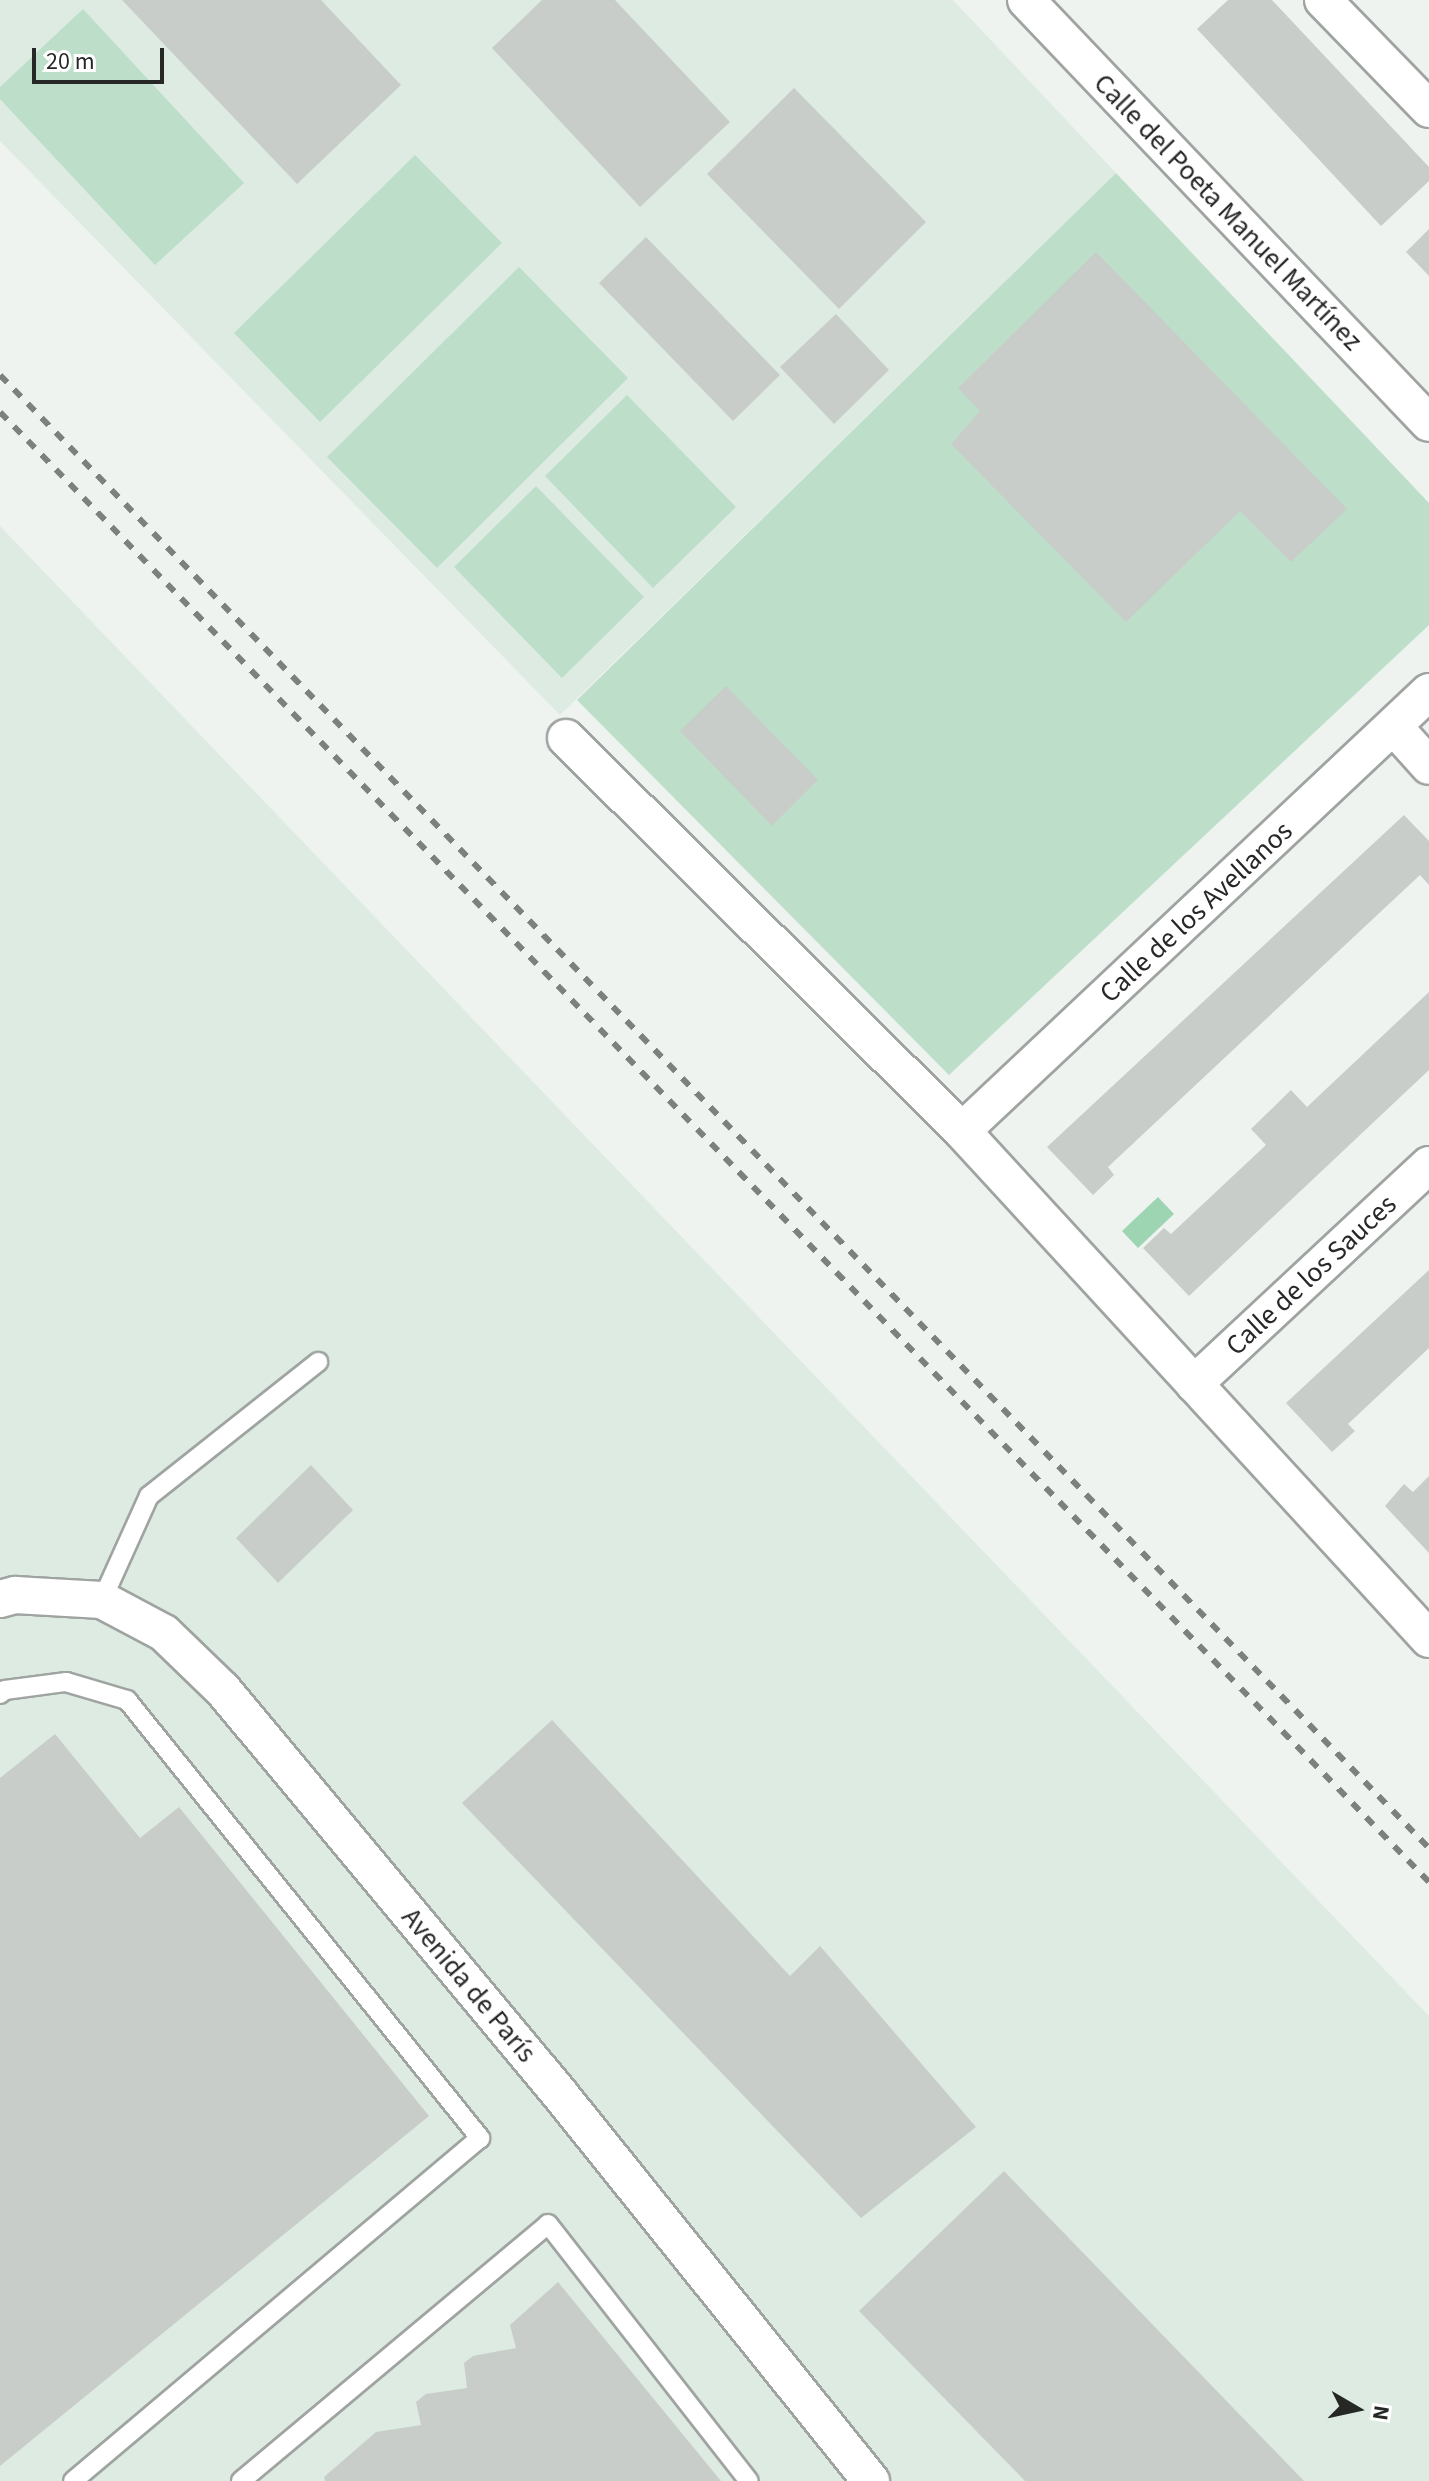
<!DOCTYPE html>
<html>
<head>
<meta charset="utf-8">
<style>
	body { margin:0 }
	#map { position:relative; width:1429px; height:2481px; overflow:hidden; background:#eef3f0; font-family:"Source Sans 3",sans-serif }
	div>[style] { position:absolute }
	.built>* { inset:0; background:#deebe3 }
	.green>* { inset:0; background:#bddec9 }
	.water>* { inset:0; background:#9dd5b3 }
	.building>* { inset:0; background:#c8cdca }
	.roads { filter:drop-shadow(2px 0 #9fa4a1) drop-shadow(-2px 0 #9fa4a1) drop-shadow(0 2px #9fa4a1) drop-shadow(0 -2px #9fa4a1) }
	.lane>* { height:18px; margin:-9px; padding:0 9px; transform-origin:9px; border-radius:9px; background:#fff }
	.street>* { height:36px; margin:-18px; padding:0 18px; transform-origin:18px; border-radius:18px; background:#fff }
	.rail>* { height:6px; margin-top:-3px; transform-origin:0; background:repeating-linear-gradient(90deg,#7d817e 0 10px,transparent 0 20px) }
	span { translate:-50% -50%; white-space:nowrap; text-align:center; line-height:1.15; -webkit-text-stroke:6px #fff; paint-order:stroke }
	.street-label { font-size:28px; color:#262826 }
	.north { position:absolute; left:1317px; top:2369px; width:80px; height:80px; -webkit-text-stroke:6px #fff; paint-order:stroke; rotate:99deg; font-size:22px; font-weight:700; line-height:32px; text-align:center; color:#262826 }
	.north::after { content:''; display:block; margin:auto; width:28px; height:36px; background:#262826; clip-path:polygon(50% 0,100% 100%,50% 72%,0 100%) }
	.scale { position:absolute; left:32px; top:48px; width:132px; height:36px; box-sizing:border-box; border:4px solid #262826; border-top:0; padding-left:10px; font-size:24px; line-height:28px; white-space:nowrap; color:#262826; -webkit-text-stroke:6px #fff; paint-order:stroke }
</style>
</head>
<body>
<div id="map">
	<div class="built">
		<div style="clip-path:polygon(0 0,953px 0,1116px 173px,560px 715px,0 141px)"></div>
		<div style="clip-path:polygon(0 526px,1429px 2016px,1429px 2481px,0 2481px)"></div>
	</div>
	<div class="green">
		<div style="clip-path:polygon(83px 9px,244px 183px,155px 265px,0 99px,0 87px)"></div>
		<div style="clip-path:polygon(415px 155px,502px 243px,320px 422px,234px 333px)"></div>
		<div style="clip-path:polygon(1116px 173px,1429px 503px,1429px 625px,949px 1075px,577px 700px)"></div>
		<div style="clip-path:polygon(519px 267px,628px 378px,437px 568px,327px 457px)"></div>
		<div style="clip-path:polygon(627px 395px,736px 507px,653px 588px,545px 476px)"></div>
		<div style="clip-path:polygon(536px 486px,644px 597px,562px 678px,454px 567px)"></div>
	</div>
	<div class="water">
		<div style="clip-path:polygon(1158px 1197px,1174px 1214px,1138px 1248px,1122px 1231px)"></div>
	</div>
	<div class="building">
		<div style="clip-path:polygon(122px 0,321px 0,401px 85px,297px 184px)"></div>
		<div style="clip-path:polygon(542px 0,615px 0,730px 122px,640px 207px,492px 48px)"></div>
		<div style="clip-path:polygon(1228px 0,1272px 0,1429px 167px,1429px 181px,1381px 226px,1197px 29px)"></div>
		<div style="clip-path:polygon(794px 88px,926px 222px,839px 309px,707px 174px)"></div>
		<div style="clip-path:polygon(1429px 229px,1429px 276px,1406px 252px)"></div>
		<div style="clip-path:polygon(646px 237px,780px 375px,733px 421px,599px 283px)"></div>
		<div style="clip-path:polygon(1096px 252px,1347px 509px,1291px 562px,1240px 511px,1126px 622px,951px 444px,980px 411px,958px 388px)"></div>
		<div style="clip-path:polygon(836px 314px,889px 370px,834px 424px,780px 367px)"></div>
		<div style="clip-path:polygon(726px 686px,818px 780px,772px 826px,680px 731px)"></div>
		<div style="clip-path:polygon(1404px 815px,1429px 841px,1429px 885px,1420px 875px,1405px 889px,1108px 1167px,1114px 1175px,1093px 1195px,1047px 1147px)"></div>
		<div style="clip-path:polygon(1429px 992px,1429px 1070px,1189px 1296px,1143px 1248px,1164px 1228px,1171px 1234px,1266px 1145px,1251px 1129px,1291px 1090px,1307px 1107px)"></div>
		<div style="clip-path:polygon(1429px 1270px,1429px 1348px,1348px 1424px,1355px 1431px,1332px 1452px,1286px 1403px)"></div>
		<div style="clip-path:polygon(311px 1465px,353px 1510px,278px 1583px,236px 1538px)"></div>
		<div style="clip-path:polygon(1429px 1476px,1429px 1553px,1385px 1506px,1404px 1484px,1413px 1492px)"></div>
		<div style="clip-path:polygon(552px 1720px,790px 1976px,820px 1946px,976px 2127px,861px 2218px,462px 1803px)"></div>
		<div style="clip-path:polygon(55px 1734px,140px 1838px,179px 1807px,429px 2116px,0 2466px,0 1778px)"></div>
		<div style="clip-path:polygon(1004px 2171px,1304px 2481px,1025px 2481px,859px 2311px)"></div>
		<div style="clip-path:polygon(558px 2282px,721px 2481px,325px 2481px,324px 2477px,376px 2432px,421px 2425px,416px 2402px,426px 2394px,467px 2388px,464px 2363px,473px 2356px,516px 2348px,510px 2325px)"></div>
	</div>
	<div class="roads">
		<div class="lane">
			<div style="left:102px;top:1600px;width:114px;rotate:-65.7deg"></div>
			<div style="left:149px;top:1496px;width:216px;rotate:-38.4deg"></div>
			<div style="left:0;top:1694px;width:6px;rotate:-39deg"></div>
			<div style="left:5px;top:1690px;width:62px;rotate:-7.5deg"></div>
			<div style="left:66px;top:1682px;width:64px;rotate:16.4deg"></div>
			<div style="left:127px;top:1700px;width:563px;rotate:51.13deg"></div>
			<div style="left:480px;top:2138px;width:532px;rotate:139.88deg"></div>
			<div style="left:241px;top:2481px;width:400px;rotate:-39.9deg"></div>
			<div style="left:548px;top:2224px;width:326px;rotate:52deg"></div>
		</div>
		<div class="street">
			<div style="left:1026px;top:0;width:584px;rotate:46.39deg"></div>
			<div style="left:1323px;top:0;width:152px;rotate:45.8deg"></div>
			<div style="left:1394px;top:727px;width:52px;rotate:48.1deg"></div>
			<div style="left:566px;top:738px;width:558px;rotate:44.78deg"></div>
			<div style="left:962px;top:1131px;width:690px;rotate:47.41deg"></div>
			<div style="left:962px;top:1131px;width:641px;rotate:-43.23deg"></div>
			<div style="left:1194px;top:1384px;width:321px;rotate:-43deg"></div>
			<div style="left:0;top:1599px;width:16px;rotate:-15deg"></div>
			<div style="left:15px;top:1595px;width:87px;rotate:3.3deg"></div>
			<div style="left:102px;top:1600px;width:70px;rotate:28deg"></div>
			<div style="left:164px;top:1633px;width:82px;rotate:44deg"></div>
			<div style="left:223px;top:1690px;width:525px;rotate:50.18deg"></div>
			<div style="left:559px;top:2093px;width:498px;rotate:51.2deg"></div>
		</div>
	</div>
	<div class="rail">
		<div style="left:0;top:375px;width:2052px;rotate:45.87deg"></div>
		<div style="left:0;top:412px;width:2050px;rotate:45.81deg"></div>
	</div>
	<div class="street-label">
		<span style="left:1228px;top:212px;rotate:46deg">Calle del Poeta Manuel Martínez</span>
		<span style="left:1196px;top:912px;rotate:-43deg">Calle de los Avellanos</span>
		<span style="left:1311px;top:1275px;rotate:-43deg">Calle de los Sauces</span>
		<span style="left:469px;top:1985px;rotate:50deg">Avenida de París</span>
	</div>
	<div class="north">N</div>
	<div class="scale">20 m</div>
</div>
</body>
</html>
